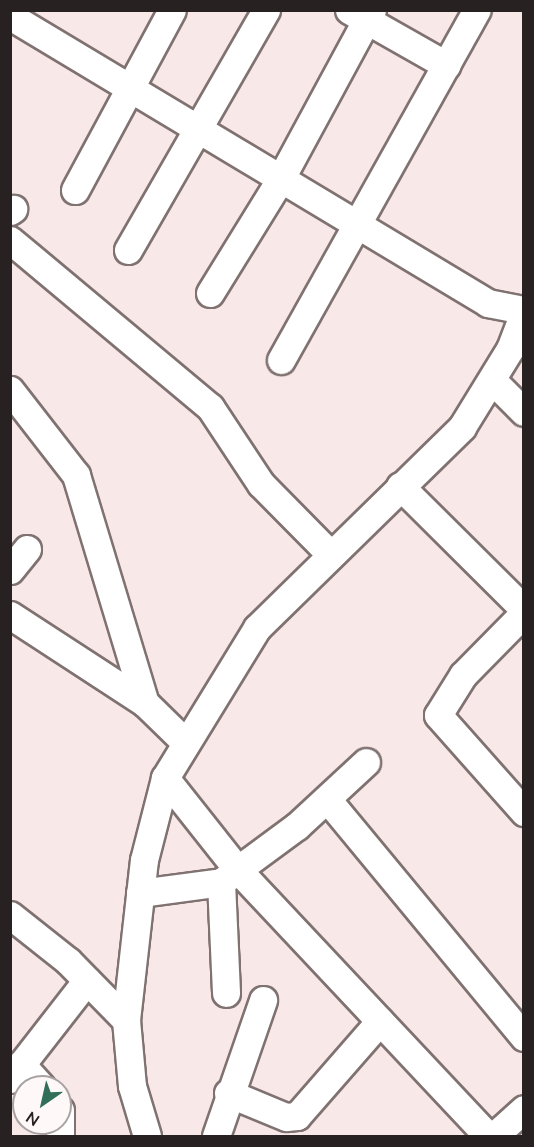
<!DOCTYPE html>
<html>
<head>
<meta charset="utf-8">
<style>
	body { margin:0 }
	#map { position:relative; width:534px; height:1147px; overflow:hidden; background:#f8e8e8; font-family:"Nunito Sans",sans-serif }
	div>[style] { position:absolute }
	.roads { filter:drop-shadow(2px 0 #7f7271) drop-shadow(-2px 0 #7f7271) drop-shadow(0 2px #7f7271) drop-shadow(0 -2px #7f7271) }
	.minor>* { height:27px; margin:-13.5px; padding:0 13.5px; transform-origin:13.5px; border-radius:13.5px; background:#fff }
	span { translate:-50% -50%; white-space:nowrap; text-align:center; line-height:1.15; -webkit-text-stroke:6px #fef8f8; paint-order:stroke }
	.frame { position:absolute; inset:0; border:12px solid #272121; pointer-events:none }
	.north { position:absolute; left:12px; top:1075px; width:60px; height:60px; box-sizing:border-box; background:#fef8f8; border:2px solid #a8a2a2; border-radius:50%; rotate:214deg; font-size:16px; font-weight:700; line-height:24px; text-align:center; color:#272121 }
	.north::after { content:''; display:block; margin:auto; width:21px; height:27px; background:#326f5b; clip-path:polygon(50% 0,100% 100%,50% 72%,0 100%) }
</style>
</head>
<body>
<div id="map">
	<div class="roads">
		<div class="minor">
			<div style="left:349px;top:10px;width:112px;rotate:29.6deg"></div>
			<div style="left:10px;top:16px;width:558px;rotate:30.98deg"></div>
			<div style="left:488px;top:303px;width:37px;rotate:11deg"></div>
			<div style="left:75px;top:190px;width:204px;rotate:-61.7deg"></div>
			<div style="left:10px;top:211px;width:4px;rotate:-34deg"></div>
			<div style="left:10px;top:240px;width:261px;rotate:39.9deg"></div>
			<div style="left:210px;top:407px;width:92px;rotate:56.5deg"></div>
			<div style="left:261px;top:484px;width:95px;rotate:45.4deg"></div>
			<div style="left:128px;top:250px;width:277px;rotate:-60.1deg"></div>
			<div style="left:210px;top:293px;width:135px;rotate:-58.3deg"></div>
			<div style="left:281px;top:178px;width:191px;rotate:-61.6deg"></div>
			<div style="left:281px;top:360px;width:401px;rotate:-60.8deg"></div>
			<div style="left:492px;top:380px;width:45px;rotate:45deg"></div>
			<div style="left:10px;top:390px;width:108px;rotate:52.2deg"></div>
			<div style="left:76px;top:475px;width:238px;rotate:73.2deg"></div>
			<div style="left:145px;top:703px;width:56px;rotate:44.3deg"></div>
			<div style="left:400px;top:486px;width:175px;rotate:44.8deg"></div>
			<div style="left:10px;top:570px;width:27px;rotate:-51deg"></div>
			<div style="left:524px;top:613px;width:87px;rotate:134.5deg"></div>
			<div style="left:463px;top:675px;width:47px;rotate:122deg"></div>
			<div style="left:438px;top:715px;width:130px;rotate:48.4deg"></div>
			<div style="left:10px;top:615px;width:161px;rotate:33.1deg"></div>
			<div style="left:165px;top:778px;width:117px;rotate:51.6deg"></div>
			<div style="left:238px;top:870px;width:365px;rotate:46.8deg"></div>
			<div style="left:327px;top:799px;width:309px;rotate:50.4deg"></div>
			<div style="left:221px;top:882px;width:111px;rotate:87.4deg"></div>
			<div style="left:140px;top:893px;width:82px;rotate:-7.7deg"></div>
			<div style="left:221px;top:882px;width:94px;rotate:-36.4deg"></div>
			<div style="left:297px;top:826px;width:94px;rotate:-42.8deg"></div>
			<div style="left:10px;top:915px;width:74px;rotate:38.4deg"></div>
			<div style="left:68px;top:961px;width:83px;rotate:45.5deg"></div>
			<div style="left:21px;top:1064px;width:31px;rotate:48deg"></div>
			<div style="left:10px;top:1079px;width:125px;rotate:-52.1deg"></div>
			<div style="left:228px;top:1093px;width:63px;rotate:22.5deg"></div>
			<div style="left:286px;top:1117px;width:11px;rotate:-5deg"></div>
			<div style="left:297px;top:1116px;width:126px;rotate:-48.9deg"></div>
			<div style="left:60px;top:1110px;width:26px;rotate:90deg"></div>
			<div style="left:147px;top:1136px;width:52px;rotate:-106.7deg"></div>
			<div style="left:132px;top:1086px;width:66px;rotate:-95.2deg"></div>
			<div style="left:126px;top:1020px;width:161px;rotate:-83.6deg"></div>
			<div style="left:144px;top:860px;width:85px;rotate:-75.6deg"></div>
			<div style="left:165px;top:778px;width:176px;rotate:-58.5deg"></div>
			<div style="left:257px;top:628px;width:287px;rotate:-44.4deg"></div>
			<div style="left:462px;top:427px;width:92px;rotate:-58.4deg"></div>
			<div style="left:510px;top:349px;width:39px;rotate:-69deg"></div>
			<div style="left:216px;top:1136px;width:144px;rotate:-70.9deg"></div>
			<div style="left:494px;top:1136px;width:40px;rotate:-42deg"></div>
		</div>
	</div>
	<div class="frame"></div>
	<div class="north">N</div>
</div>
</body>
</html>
